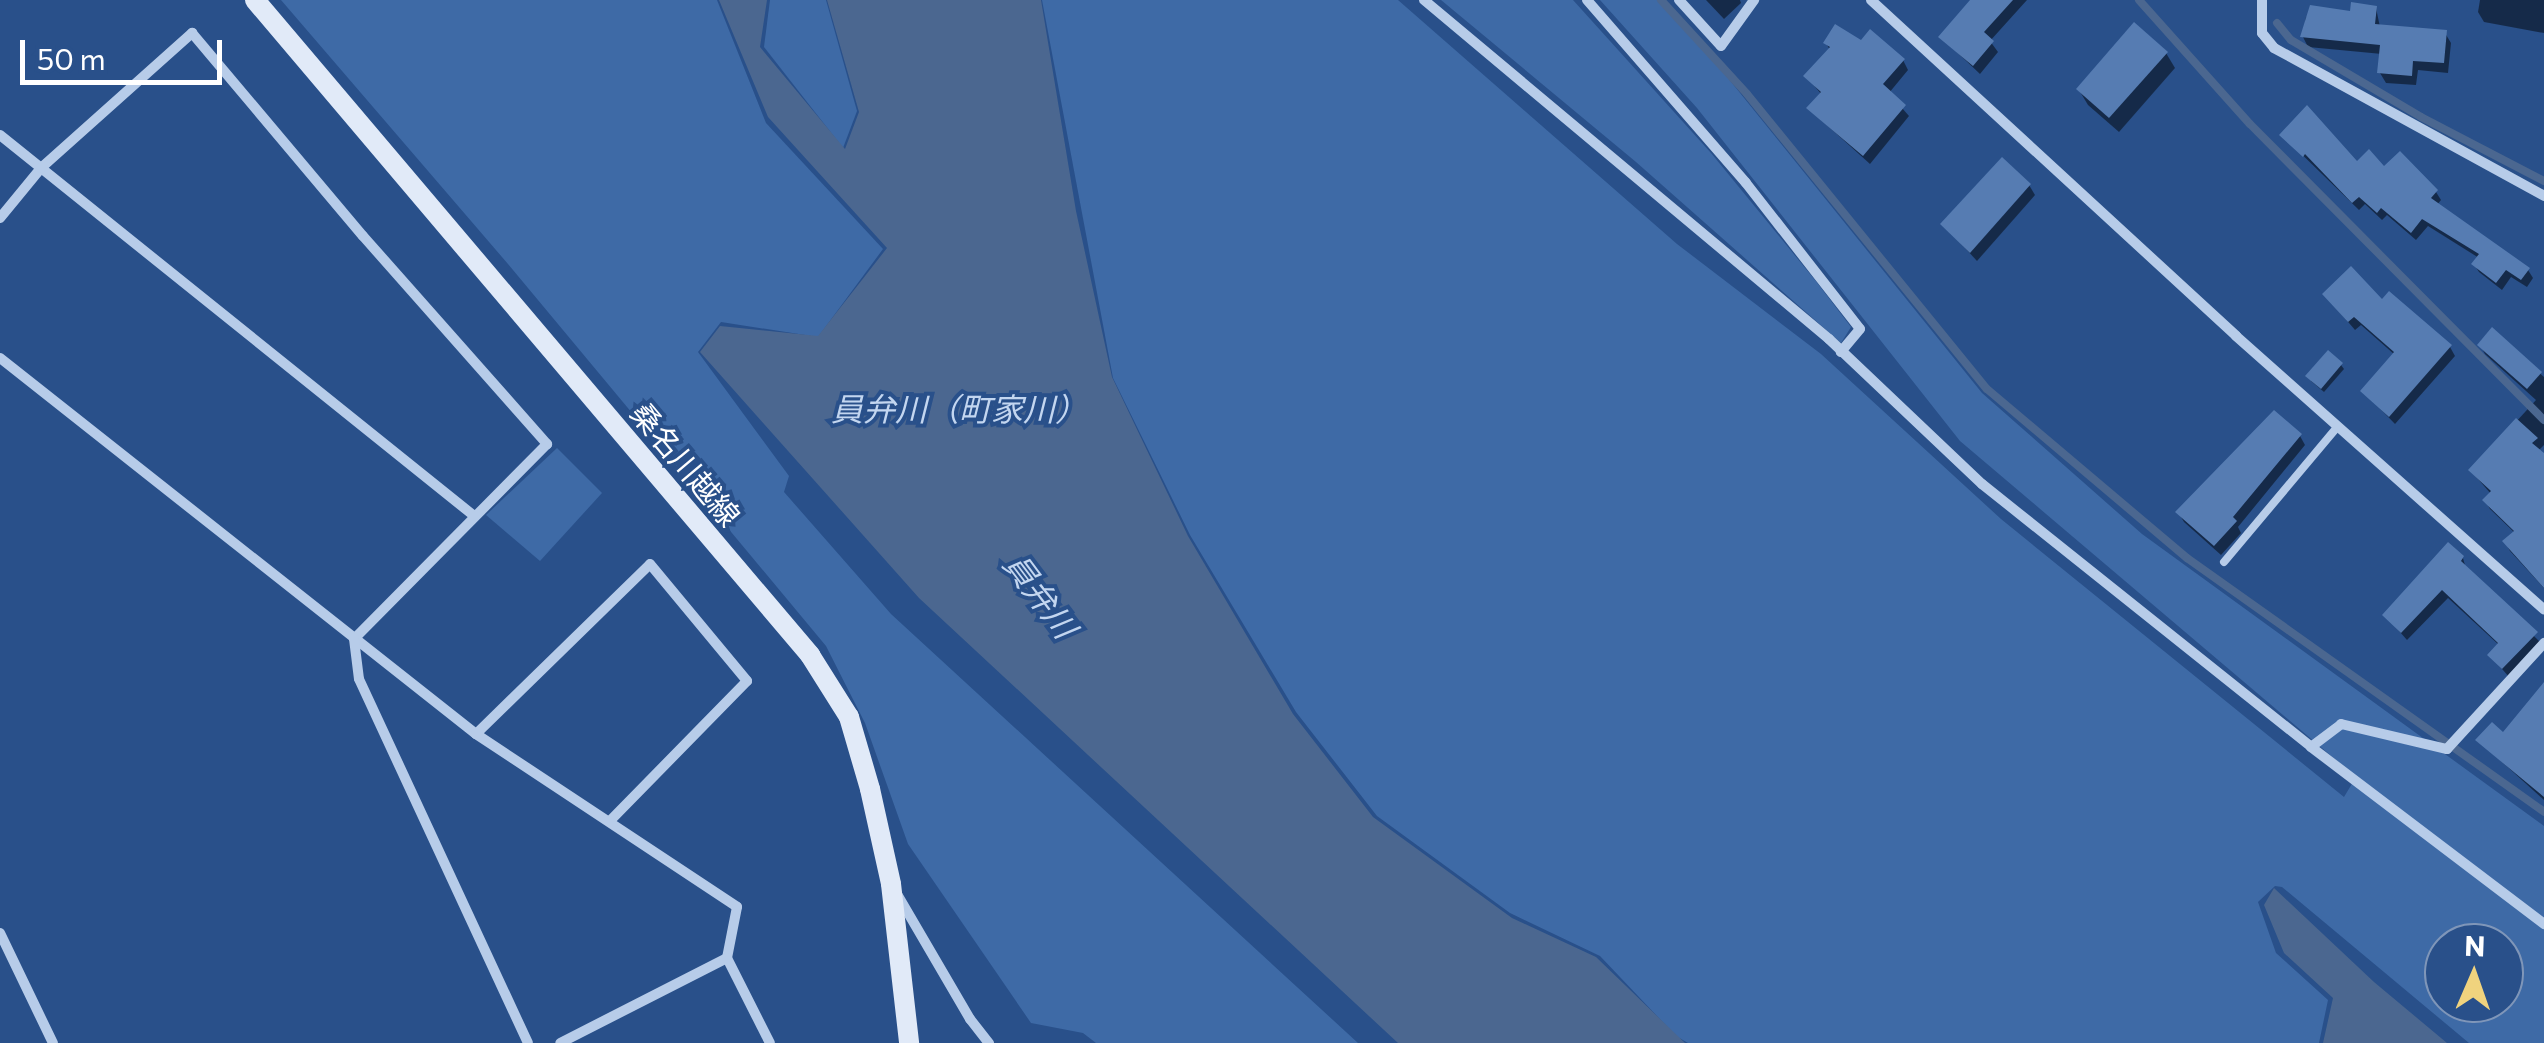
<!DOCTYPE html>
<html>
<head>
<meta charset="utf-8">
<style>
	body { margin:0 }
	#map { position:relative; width:2544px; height:1043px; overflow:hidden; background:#29508a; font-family:Commissioner,"Noto Sans JP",sans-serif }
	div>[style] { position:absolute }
	.green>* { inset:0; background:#3e6aa6 }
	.water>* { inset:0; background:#4b6790 }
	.shadow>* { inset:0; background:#0007 }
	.stream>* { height:8px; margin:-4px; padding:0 4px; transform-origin:4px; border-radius:4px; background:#4b6790 }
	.building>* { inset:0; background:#567cb2 }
	.service>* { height:8px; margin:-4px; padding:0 4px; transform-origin:4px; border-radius:4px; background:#b7cce9 }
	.minor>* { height:10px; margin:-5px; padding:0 5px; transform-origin:5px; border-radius:5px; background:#b7cce9 }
	.secondary>* { height:20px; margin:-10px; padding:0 10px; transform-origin:10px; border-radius:10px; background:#e1eaf8 }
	span { translate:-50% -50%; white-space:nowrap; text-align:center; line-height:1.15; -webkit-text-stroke:8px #29508a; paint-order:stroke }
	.street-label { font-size:30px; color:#fff }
	.water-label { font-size:32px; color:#c3d6f0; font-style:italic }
	.north { position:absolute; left:2424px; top:923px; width:100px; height:100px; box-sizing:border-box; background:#29508a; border:2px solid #7f96b9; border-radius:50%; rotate:2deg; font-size:28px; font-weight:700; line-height:40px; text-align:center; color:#fff }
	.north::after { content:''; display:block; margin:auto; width:35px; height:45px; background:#f0d37e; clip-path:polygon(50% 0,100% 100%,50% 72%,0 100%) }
	.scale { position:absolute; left:20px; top:40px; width:202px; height:45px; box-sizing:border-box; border:5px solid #fff; border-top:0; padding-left:12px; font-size:30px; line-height:35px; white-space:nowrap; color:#fff; -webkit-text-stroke:8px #29508a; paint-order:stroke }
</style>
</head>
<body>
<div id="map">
	<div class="green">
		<div style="clip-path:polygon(281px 0,717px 0,766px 123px,883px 249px,818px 337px,721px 322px,698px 352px,789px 476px,784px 492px,891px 614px,1358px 1043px,1096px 1043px,1083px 1033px,1031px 1023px,908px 844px,865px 723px,826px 646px,508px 264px)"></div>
		<div style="clip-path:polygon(770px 0,826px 0,857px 111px,843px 148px,764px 47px)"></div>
		<div style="clip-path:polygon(evenodd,1042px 0,1398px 0,1677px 244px,1821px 354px,2001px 519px,2344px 797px,2356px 777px,1960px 441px,1697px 108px,1600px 0,1657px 0,1711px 57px,1982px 393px,2142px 534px,2544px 826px,2544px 1043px,2469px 1043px,2282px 887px,2275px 886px,2258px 902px,2276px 953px,2328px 1000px,2319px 1043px,1688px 1043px,1676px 1036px,1600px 956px,1510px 913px,1377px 816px,1296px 712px,1190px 535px,1113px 378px,1042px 0,2444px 943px,2504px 943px,2504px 1003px,2444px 1003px,2444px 943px)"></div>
		<div style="clip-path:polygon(1441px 0,1573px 0,1711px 153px,1815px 280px,1851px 327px,1841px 343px,1636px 162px)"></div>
		<div style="clip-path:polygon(557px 448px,602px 493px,540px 561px,486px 515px)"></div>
	</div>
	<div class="water">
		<div style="clip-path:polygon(719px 0,767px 0,760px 47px,845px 149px,859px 112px,827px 0,1041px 0,1076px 211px,1112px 377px,1188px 536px,1293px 714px,1373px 817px,1512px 918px,1596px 957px,1685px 1043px,1398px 1043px,919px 598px,700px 352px,720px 326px,818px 336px,887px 248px,768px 117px)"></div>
		<div style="clip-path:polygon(2274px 888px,2374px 982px,2447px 1043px,2323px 1043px,2333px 998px,2284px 953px,2264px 905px)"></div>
	</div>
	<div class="shadow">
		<div style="clip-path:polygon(1706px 0,1740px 0,1741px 3px,1724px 19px)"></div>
		<div style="clip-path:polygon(1973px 0,2027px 0,1990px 41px,1998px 52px,1980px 74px,1941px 37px)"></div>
		<div style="clip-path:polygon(2480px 0,2544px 0,2544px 33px,2484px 22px,2478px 12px)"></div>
		<div style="clip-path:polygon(2376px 8px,2380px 27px,2445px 33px,2451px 43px,2448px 73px,2418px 70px,2416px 85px,2386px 83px,2380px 73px,2382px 54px,2308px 47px,2303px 37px,2306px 17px)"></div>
		<div style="clip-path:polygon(1826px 43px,1862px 44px,1903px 60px,1908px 70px,1889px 93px,1909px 116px,1870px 164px,1809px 109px,1822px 95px,1806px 76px,1830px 50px)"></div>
		<div style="clip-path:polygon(2166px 53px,2175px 68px,2119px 132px,2088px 105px,2079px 90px)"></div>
		<div style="clip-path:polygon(2282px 135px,2436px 192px,2441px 200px,2437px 205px,2528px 270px,2533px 278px,2527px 287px,2511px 277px,2502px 290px,2479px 272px,2474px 264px,2479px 258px,2428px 226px,2416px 240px,2387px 215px,2382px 220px,2365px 204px,2359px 210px)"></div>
		<div style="clip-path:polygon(2029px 185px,2035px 195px,1977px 261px,1943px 224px)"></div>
		<div style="clip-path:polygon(2325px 295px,2382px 303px,2450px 347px,2455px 356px,2395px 424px,2363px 391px,2395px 355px,2361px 325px,2355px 330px)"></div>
		<div style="clip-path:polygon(2492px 331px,2544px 377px,2544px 445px,2538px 451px,2544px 457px,2544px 588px,2510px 551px,2505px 542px,2515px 533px,2490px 509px,2485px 500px,2491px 494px,2471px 471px,2536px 400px,2485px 354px,2480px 345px)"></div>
		<div style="clip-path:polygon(2341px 365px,2344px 369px,2324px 392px,2311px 381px)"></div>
		<div style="clip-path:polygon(2300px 436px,2305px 445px,2238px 527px,2241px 533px,2221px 555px,2184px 522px,2178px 512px)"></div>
		<div style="clip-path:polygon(2463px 558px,2466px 569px,2541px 643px,2509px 677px,2490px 655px,2499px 645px,2448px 598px,2407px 640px,2385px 615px)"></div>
		<div style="clip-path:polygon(2544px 686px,2544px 800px,2479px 741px,2503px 736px)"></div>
	</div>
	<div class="stream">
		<div style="left:1661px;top:0;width:127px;rotate:47.5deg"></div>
		<div style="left:1747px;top:94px;width:380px;rotate:50.9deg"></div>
		<div style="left:1987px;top:389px;width:262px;rotate:40.2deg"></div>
		<div style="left:2187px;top:558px;width:438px;rotate:35.4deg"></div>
		<div style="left:2139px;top:0;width:166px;rotate:48.2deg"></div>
		<div style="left:2250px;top:124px;width:417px;rotate:45.2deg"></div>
		<div style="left:2277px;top:23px;width:22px;rotate:51deg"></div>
		<div style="left:2291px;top:40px;width:151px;rotate:30.6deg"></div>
		<div style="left:2421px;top:117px;width:139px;rotate:27.5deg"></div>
	</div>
	<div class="building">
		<div style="clip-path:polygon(1970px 0,2013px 0,1984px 32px,1994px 41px,1973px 66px,1938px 37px)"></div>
		<div style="clip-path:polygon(2351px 2px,2377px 6px,2375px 24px,2447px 30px,2444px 63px,2413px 61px,2412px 76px,2377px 73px,2380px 45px,2300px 37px,2310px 5px,2350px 11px)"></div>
		<div style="clip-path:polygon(2134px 22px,2168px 52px,2109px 118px,2076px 89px)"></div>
		<div style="clip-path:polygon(1835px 24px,1861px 40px,1870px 29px,1905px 59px,1883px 84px,1906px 105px,1863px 156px,1806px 108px,1821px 92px,1803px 76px,1830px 47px,1823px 43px)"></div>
		<div style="clip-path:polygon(2307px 105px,2357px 161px,2369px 149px,2384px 166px,2400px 151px,2438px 190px,2431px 198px,2530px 268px,2521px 280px,2506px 270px,2496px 283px,2471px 264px,2479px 254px,2422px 219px,2411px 233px,2381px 208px,2377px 213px,2359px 197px,2352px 203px,2305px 154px,2303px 157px,2279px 135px)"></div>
		<div style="clip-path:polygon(2002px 157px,2031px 184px,1970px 253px,1940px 224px)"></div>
		<div style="clip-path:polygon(2351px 266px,2382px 299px,2389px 291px,2452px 345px,2389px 417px,2360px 391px,2394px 352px,2354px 317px,2348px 322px,2322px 294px)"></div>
		<div style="clip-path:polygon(2492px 327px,2542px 372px,2527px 389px,2477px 345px)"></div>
		<div style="clip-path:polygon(2328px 350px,2343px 363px,2321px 389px,2305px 376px)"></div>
		<div style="clip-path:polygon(2274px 410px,2302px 434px,2233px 517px,2237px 521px,2214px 546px,2175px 512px)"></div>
		<div style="clip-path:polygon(2516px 418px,2538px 438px,2532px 443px,2544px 453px,2544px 588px,2502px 541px,2514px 531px,2482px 500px,2491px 491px,2468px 470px)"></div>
		<div style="clip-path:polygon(2448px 542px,2464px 556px,2461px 561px,2538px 632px,2502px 669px,2487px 655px,2498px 643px,2442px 590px,2401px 633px,2382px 615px)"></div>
		<div style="clip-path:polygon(2544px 682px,2544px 797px,2475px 740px,2492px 722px,2503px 732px)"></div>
	</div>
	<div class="service">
		<div style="left:2224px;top:562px;width:177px;rotate:-50deg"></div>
	</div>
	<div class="minor">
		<div style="left:1424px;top:0;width:528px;rotate:39.93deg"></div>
		<div style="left:1829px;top:339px;width:211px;rotate:43.5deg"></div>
		<div style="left:1982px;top:484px;width:421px;rotate:38.6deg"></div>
		<div style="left:2311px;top:747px;width:293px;rotate:37.2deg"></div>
		<div style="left:1587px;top:0;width:242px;rotate:49deg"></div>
		<div style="left:1746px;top:183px;width:185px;rotate:52deg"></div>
		<div style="left:1860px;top:329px;width:30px;rotate:130deg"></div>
		<div style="left:1679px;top:0;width:62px;rotate:47.6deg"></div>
		<div style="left:1721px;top:46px;width:57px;rotate:-54.3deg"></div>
		<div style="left:1871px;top:0;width:496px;rotate:42.6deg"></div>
		<div style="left:2236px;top:336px;width:412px;rotate:41.6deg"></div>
		<div style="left:2262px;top:0;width:33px;rotate:90deg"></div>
		<div style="left:2262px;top:33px;width:19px;rotate:51deg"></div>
		<div style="left:2274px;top:48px;width:308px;rotate:28.7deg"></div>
		<div style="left:0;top:135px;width:607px;rotate:38.78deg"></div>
		<div style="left:0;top:218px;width:65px;rotate:-50.6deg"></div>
		<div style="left:41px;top:168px;width:203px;rotate:-41.8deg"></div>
		<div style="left:192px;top:33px;width:265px;rotate:49.9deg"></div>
		<div style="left:363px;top:236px;width:278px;rotate:48.5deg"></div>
		<div style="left:547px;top:444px;width:274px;rotate:134.7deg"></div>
		<div style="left:0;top:358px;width:607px;rotate:38.31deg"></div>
		<div style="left:476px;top:734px;width:313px;rotate:33.5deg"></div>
		<div style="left:737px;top:907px;width:52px;rotate:101.1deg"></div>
		<div style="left:727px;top:958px;width:187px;rotate:153deg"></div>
		<div style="left:354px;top:639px;width:40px;rotate:82.9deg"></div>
		<div style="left:359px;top:679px;width:401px;rotate:65.1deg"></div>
		<div style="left:476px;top:734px;width:243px;rotate:-44.3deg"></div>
		<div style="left:650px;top:564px;width:152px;rotate:50.3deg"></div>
		<div style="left:747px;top:681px;width:196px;rotate:134.4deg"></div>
		<div style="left:2311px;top:747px;width:38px;rotate:-37deg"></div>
		<div style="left:2341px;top:724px;width:109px;rotate:13.3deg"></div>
		<div style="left:2447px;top:749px;width:144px;rotate:-47.5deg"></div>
		<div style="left:897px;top:894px;width:145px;rotate:59.7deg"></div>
		<div style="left:970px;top:1019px;width:31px;rotate:52deg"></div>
		<div style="left:0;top:933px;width:122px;rotate:64.3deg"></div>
		<div style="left:727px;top:958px;width:95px;rotate:63.2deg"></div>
	</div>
	<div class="secondary">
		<div style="left:255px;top:0;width:859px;rotate:49.72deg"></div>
		<div style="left:810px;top:655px;width:73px;rotate:57.8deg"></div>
		<div style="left:849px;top:717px;width:75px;rotate:73.7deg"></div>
		<div style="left:870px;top:789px;width:97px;rotate:77.5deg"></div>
		<div style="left:891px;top:884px;width:160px;rotate:83.5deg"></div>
	</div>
	<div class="street-label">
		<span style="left:686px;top:464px;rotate:50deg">桑名川越線</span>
	</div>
	<div class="water-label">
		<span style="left:959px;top:408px">員弁川（町家川）</span>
		<span style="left:1041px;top:595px;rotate:53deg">員弁川</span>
	</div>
	<div class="north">N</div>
	<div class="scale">50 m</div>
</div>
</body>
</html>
